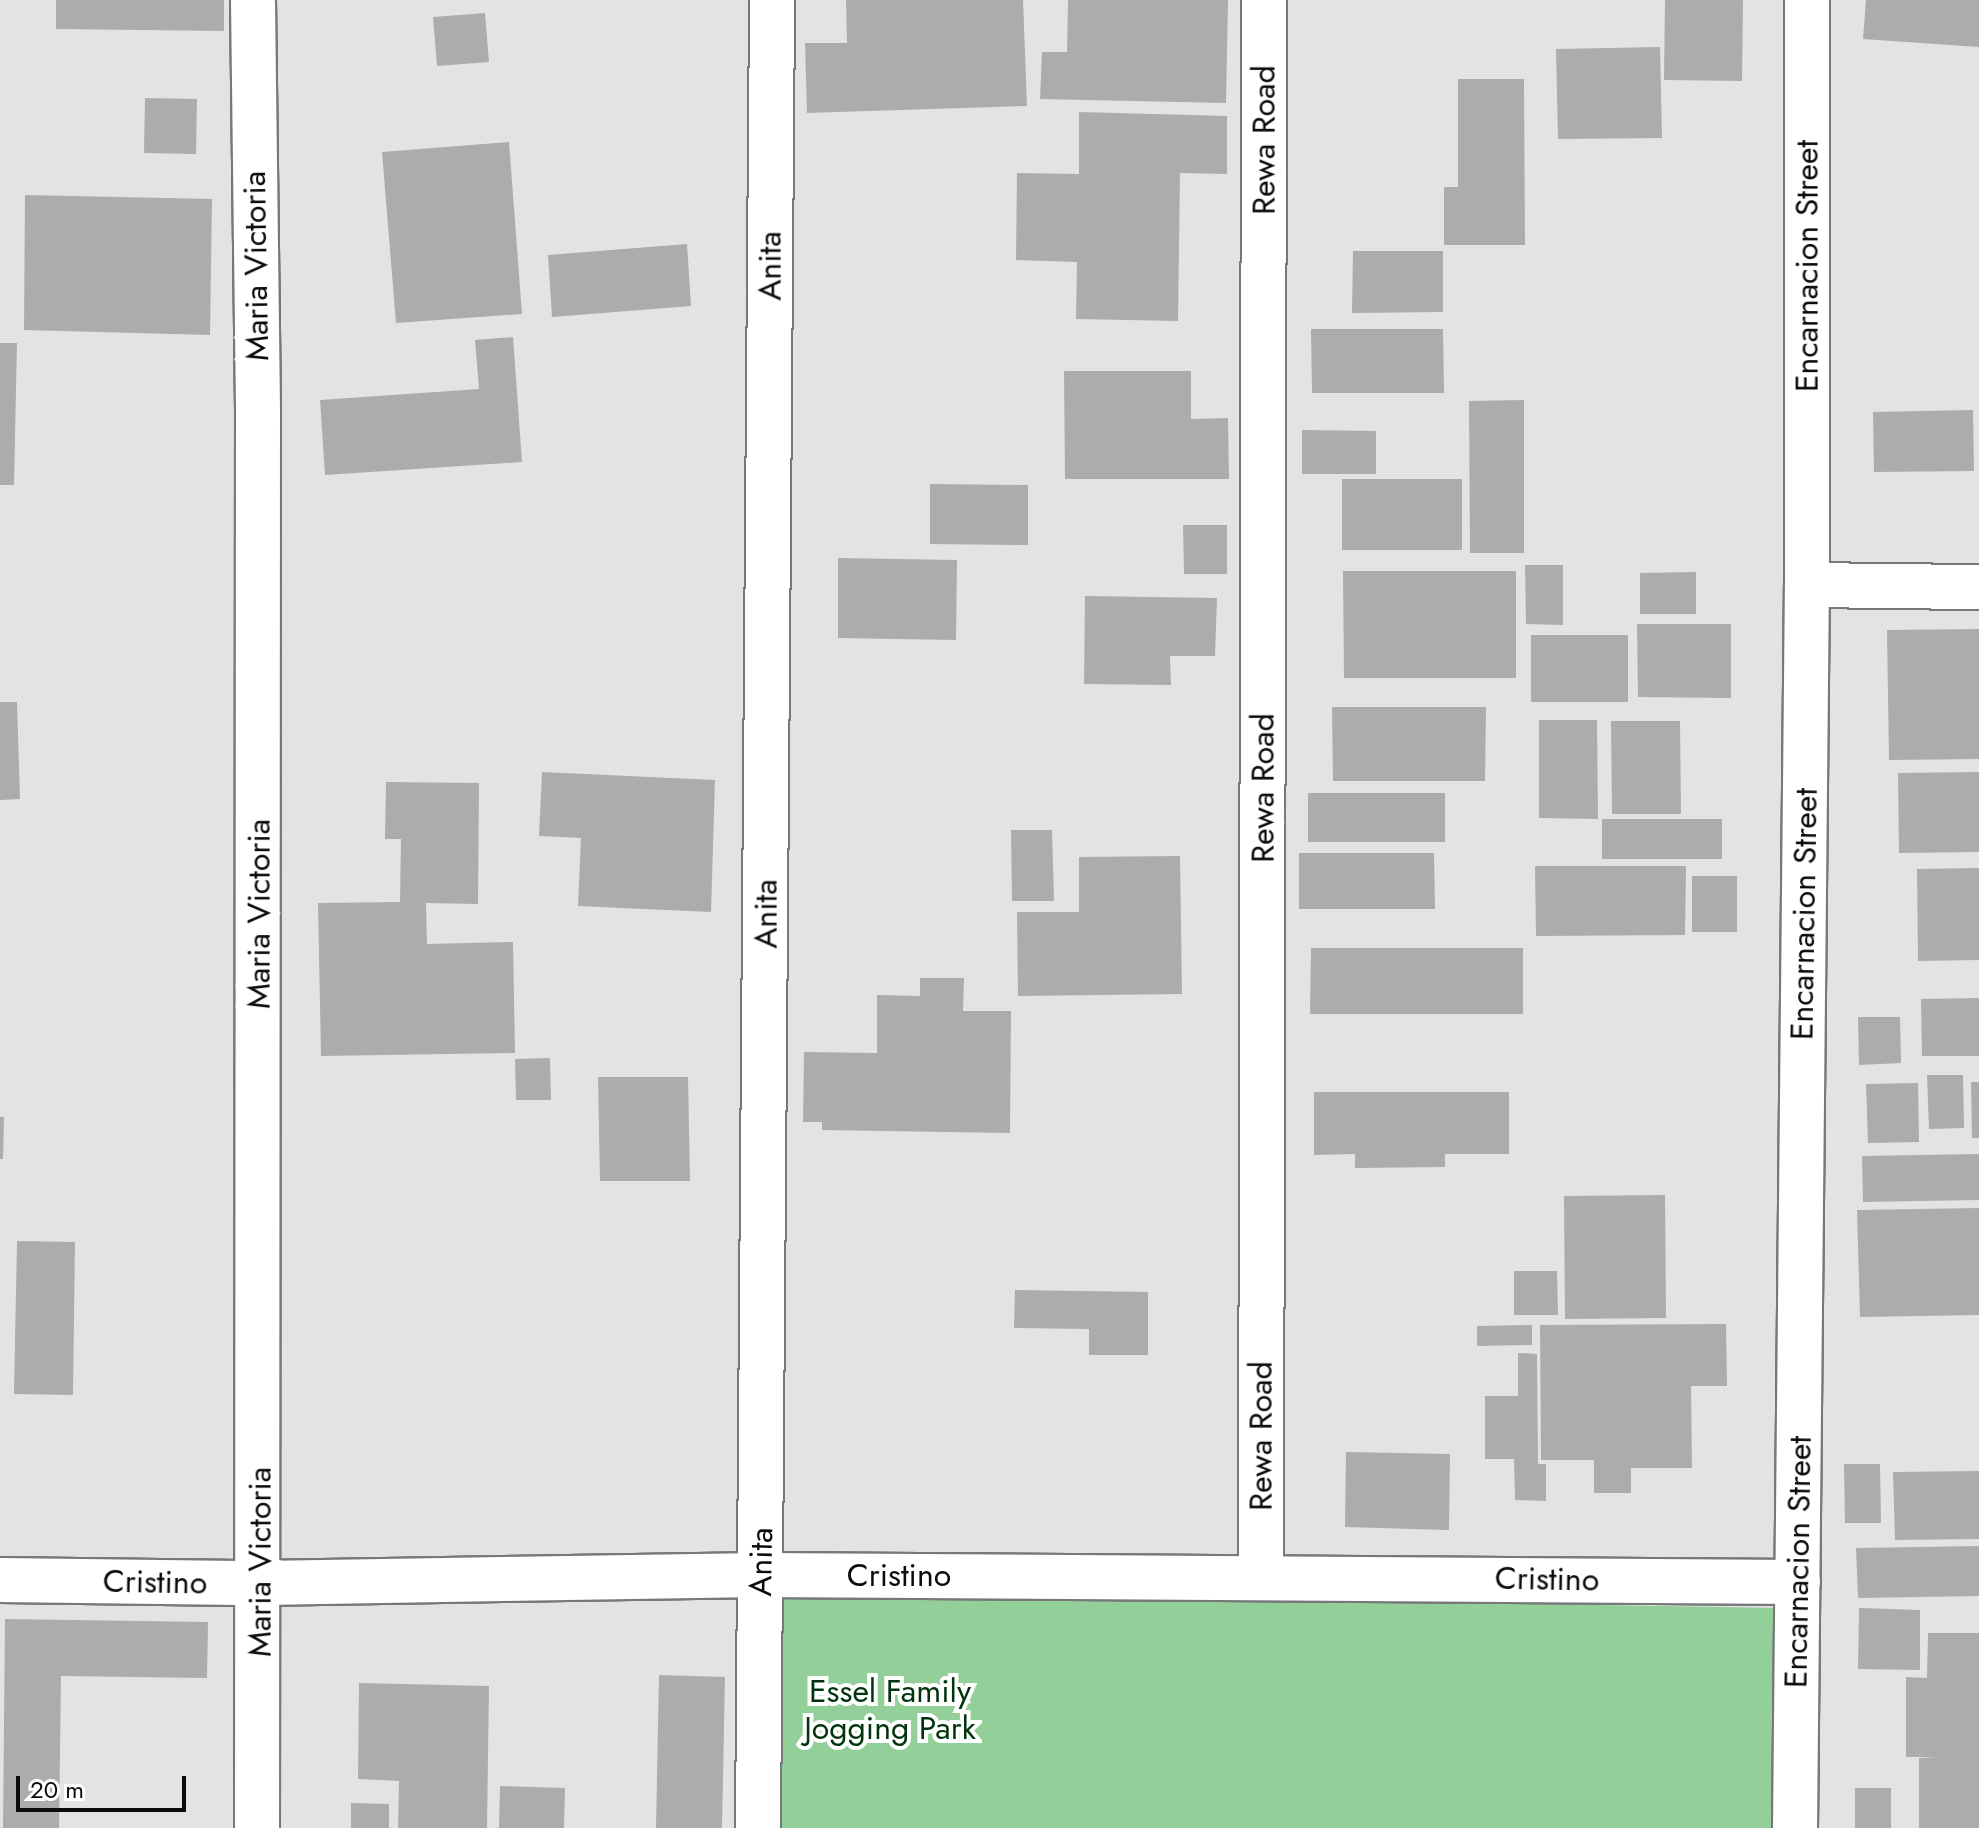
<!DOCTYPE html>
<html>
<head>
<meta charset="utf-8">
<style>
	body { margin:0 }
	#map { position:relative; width:1979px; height:1828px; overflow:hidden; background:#e2e3e5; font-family:Jost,sans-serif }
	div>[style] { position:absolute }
	.green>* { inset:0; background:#93cf98 }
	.building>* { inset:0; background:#abacae }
	.roads { filter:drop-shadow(2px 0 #767879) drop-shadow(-2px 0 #767879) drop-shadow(0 2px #767879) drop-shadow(0 -2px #767879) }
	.street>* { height:44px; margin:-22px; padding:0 22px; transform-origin:22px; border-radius:22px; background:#fff }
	span { translate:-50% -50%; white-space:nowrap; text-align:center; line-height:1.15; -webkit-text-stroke:8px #fff; paint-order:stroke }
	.street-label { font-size:32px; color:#0b0b0c }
	.park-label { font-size:32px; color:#00340c }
	.scale { position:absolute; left:16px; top:1776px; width:170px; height:36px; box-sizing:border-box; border:4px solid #0b0b0c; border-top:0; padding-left:10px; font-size:24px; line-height:28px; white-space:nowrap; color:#0b0b0c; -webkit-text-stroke:6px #fff; paint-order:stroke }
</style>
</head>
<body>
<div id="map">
	<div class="green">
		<div style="clip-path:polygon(774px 1591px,1781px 1608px,1778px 1828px,770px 1828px)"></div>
	</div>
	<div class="building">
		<div style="clip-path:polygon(56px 0,224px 0,224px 31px,56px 29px)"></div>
		<div style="clip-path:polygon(846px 0,1023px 0,1027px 106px,807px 113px,805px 43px,847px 43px)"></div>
		<div style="clip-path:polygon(1068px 0,1228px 0,1226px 103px,1040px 99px,1042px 52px,1067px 52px)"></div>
		<div style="clip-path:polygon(1665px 0,1743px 0,1742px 81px,1664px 80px)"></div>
		<div style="clip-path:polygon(1866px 0,1979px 0,1979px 47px,1863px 39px)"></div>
		<div style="clip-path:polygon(485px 13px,489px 62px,437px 66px,433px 17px)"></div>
		<div style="clip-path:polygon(1660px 47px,1662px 138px,1558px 139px,1556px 49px)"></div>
		<div style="clip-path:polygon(1458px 79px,1524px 79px,1525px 245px,1444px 245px,1444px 187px,1458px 187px)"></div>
		<div style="clip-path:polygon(145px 98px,197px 99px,196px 154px,144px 153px)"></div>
		<div style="clip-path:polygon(1079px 112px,1227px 116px,1227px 174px,1180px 173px,1178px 321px,1076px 319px,1077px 262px,1016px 260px,1017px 173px,1079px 174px)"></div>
		<div style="clip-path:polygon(509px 142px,522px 314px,396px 323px,382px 152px)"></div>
		<div style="clip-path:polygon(25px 195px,212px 199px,210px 335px,24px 330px)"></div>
		<div style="clip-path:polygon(687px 244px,691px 306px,552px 317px,548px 255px)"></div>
		<div style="clip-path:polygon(1353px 251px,1443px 251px,1443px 312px,1352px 313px)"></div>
		<div style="clip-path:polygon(1311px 329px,1443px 329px,1444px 393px,1312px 393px)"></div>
		<div style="clip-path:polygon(513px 337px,522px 462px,325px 475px,320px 400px,479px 389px,475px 340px)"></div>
		<div style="clip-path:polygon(0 343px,17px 343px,14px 485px,0 485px)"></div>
		<div style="clip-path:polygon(1064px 371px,1191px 371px,1191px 419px,1228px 418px,1229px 479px,1065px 479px)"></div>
		<div style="clip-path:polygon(1524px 400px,1524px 553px,1470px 553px,1469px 401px)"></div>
		<div style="clip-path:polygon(1973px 410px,1974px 471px,1874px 472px,1873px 412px)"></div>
		<div style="clip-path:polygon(1302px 430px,1376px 431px,1376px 474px,1302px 474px)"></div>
		<div style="clip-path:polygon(1342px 479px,1462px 479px,1462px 550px,1342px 550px)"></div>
		<div style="clip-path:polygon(930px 484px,1028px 485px,1028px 545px,930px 544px)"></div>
		<div style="clip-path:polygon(1183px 525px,1227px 525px,1227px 574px,1184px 574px)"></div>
		<div style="clip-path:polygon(838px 558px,957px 560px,956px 640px,838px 638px)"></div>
		<div style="clip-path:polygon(1525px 565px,1563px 565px,1563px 625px,1526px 624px)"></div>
		<div style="clip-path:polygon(1343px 571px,1516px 571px,1516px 678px,1344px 678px)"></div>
		<div style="clip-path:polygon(1696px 572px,1696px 614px,1640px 614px,1640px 573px)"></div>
		<div style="clip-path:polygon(1085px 596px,1217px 598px,1215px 656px,1170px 656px,1171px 685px,1084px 684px)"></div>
		<div style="clip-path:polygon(1637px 624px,1731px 624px,1731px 698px,1638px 697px)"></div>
		<div style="clip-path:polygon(1979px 629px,1979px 759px,1889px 760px,1887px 630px)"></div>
		<div style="clip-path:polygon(1531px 635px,1628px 635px,1628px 702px,1531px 702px)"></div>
		<div style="clip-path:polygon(0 702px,17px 702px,20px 799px,0 800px)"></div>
		<div style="clip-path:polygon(1332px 707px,1486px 707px,1485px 781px,1333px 781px)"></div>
		<div style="clip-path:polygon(1539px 720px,1597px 720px,1598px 819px,1539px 818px)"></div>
		<div style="clip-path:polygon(1611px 721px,1680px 721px,1681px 814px,1612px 814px)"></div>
		<div style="clip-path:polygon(542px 772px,715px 780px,711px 912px,578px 906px,581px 838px,539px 836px)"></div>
		<div style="clip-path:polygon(1979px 772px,1979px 852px,1899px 853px,1898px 773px)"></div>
		<div style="clip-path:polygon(386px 782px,479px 783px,478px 904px,426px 903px,427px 944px,513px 942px,515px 1053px,321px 1056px,318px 903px,400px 902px,401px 839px,385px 839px)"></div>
		<div style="clip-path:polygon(1308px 793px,1445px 793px,1445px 842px,1308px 842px)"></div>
		<div style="clip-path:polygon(1602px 819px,1722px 819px,1722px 859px,1602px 859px)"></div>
		<div style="clip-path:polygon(1011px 830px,1052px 830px,1054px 901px,1012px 901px)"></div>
		<div style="clip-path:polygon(1299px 853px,1434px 853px,1435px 909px,1299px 909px)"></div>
		<div style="clip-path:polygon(1180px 856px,1182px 994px,1018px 996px,1017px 912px,1079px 912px,1079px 857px)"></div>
		<div style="clip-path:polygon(1535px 866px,1686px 866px,1685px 935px,1536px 936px)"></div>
		<div style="clip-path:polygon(1979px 868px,1979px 960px,1918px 961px,1917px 869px)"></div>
		<div style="clip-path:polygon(1692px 876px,1737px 876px,1737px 932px,1692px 932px)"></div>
		<div style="clip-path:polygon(1311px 948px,1523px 948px,1523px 1014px,1310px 1014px)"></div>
		<div style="clip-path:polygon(920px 978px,964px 978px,963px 1011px,1011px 1011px,1010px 1133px,822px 1130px,822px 1122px,803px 1122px,804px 1052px,877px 1053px,877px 995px,920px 996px)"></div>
		<div style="clip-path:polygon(1979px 998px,1979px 1056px,1922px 1056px,1921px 999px)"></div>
		<div style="clip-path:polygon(1858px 1017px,1900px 1017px,1901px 1063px,1859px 1065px)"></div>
		<div style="clip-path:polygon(550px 1058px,551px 1100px,516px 1100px,515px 1059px)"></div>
		<div style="clip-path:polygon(1927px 1075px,1963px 1075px,1964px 1128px,1929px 1129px)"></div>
		<div style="clip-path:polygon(598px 1077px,688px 1077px,690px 1181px,600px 1181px)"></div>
		<div style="clip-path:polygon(1971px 1082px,1979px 1082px,1979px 1138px,1972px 1138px)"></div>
		<div style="clip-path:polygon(1918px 1083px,1919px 1142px,1868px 1143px,1866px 1084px)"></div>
		<div style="clip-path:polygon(1314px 1092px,1509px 1092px,1509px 1154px,1445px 1154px,1445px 1167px,1355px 1168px,1355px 1154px,1314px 1155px)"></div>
		<div style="clip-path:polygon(0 1117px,4px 1117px,3px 1159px,0 1159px)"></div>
		<div style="clip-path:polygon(1979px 1154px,1979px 1200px,1863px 1202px,1862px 1156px)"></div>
		<div style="clip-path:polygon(1665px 1195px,1666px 1318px,1565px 1319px,1564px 1196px)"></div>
		<div style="clip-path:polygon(1979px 1208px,1979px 1315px,1860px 1317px,1857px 1210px)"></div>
		<div style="clip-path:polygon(17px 1241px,75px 1242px,73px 1395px,14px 1394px)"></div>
		<div style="clip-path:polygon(1514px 1271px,1557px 1271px,1558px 1315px,1514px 1315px)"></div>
		<div style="clip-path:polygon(1015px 1290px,1148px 1292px,1148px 1355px,1089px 1355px,1089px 1329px,1014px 1328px)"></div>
		<div style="clip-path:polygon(1726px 1324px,1727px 1386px,1691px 1386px,1692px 1468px,1631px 1468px,1631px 1493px,1594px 1493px,1594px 1460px,1541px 1460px,1540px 1325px)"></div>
		<div style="clip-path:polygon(1532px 1325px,1532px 1345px,1477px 1346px,1477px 1326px)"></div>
		<div style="clip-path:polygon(1518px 1353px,1537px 1354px,1538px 1464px,1546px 1464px,1546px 1501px,1515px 1500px,1514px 1459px,1485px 1459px,1485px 1396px,1518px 1396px)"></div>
		<div style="clip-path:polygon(1346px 1452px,1450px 1454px,1449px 1530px,1345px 1527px)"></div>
		<div style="clip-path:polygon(1844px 1464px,1880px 1464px,1881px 1523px,1845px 1523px)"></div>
		<div style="clip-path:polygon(1979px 1471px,1979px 1539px,1895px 1540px,1893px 1472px)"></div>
		<div style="clip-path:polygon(1979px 1546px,1979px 1596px,1858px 1598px,1856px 1548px)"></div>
		<div style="clip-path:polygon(1859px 1608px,1920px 1610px,1920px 1670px,1858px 1669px)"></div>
		<div style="clip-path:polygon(5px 1619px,208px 1622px,207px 1678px,61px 1676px,59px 1828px,3px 1828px)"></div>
		<div style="clip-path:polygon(1928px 1633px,1979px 1633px,1979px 1828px,1919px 1828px,1919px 1758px,1938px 1757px,1906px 1757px,1906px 1677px,1927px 1678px)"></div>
		<div style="clip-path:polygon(659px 1675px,725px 1677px,722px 1828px,656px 1828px)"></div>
		<div style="clip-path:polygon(359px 1683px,489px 1686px,487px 1828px,398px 1828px,399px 1781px,358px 1779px)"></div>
		<div style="clip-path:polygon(500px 1786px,565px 1788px,564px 1828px,499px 1828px)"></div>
		<div style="clip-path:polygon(1855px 1788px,1891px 1788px,1891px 1828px,1855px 1828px)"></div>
		<div style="clip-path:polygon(351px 1803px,389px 1804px,389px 1828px,351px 1828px)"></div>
	</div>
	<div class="roads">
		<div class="street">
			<div style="left:253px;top:0;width:411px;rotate:89.3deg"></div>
			<div style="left:258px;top:411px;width:1417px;rotate:90.04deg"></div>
			<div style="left:1807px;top:585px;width:172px;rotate:0.7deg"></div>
			<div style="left:1261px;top:1576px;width:1576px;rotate:-89.89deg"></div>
			<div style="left:0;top:1580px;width:261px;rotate:0.7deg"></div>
			<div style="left:261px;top:1583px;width:500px;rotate:-0.92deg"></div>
			<div style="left:761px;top:1575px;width:1037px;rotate:0.39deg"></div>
			<div style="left:758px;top:1828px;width:1828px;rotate:-89.56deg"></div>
			<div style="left:1795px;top:1828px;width:1243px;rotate:-89.45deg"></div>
			<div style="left:1807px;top:585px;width:585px;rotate:-90deg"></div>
		</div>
	</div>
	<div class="street-label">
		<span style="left:1264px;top:140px;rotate:-90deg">Rewa Road</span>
		<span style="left:256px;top:266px;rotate:-91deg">Maria Victoria</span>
		<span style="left:770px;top:266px;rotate:-90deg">Anita</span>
		<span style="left:1807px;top:266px;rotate:-90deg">Encarnacion Street</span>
		<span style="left:1263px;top:788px;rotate:-90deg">Rewa Road</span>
		<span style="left:259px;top:914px;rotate:-90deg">Maria Victoria</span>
		<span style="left:766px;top:914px;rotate:-90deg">Anita</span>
		<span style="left:1804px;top:914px;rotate:-89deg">Encarnacion Street</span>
		<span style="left:1261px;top:1436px;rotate:-90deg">Rewa Road</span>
		<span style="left:260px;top:1562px;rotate:-90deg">Maria Victoria</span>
		<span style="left:761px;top:1562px;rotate:-89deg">Anita</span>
		<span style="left:1798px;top:1562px;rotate:-89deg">Encarnacion Street</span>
		<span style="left:899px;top:1575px">Cristino</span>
		<span style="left:1547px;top:1579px;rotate:1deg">Cristino</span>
		<span style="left:155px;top:1582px;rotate:1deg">Cristino</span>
	</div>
	<div class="park-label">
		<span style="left:890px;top:1710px">Essel Family<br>Jogging Park</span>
	</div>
	<div class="scale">20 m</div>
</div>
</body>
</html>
